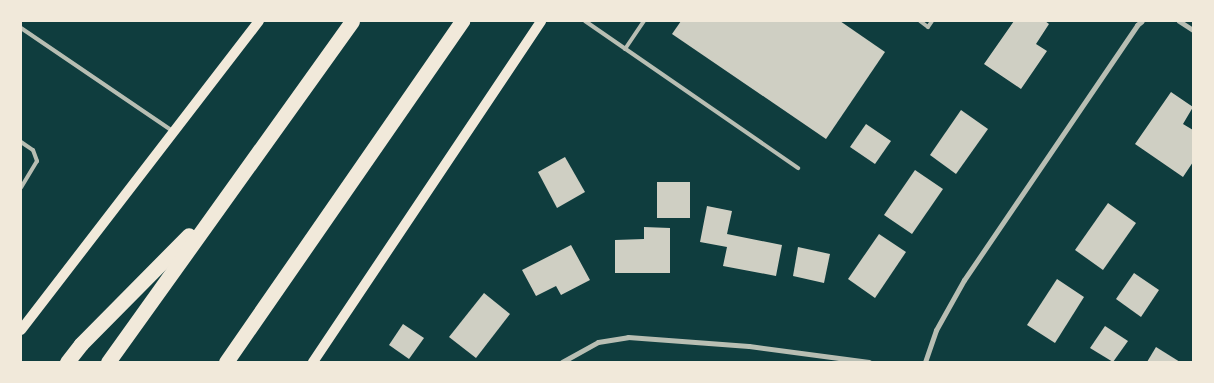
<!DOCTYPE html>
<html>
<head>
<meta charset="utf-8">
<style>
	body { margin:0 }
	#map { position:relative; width:1214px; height:383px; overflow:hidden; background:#0f3d3e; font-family:"Source Serif 4",serif }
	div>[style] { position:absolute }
	.building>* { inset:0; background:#cfcfc3 }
	.service>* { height:4px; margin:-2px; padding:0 2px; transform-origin:2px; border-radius:2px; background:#b8beb3 }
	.minor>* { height:5px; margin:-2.5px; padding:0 2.5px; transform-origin:2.5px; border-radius:2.5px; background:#b8beb3 }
	.secondary>* { height:10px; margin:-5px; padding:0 5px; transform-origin:5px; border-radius:5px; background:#f1e9da }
	.motorway>* { height:15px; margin:-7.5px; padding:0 7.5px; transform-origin:7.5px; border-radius:7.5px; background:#f1e9da }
	span { translate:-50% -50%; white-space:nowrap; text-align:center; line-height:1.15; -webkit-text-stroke:5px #f1e9da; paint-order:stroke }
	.frame { position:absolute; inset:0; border:22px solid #f1e9da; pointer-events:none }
</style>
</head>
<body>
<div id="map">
	<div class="building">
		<div style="clip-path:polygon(681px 21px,840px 21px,885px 52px,826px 139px,672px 34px)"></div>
		<div style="clip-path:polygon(1014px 21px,1045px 21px,1049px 24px,1036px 44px,1047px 51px,1021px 89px,984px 64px)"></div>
		<div style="clip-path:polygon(1171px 92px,1193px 107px,1183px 124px,1193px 130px,1193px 162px,1183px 177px,1135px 144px)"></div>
		<div style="clip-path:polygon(961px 110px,988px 129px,956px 174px,930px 155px)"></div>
		<div style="clip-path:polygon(866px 124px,891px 141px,875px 164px,850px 147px)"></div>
		<div style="clip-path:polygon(565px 157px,585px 192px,557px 208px,538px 172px)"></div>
		<div style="clip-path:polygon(915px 170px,943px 189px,912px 234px,884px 215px)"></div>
		<div style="clip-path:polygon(657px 182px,690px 182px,690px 218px,657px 218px)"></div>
		<div style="clip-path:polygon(1108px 203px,1136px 223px,1103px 270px,1075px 250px)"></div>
		<div style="clip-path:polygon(707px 206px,732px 211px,727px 234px,782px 245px,776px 276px,723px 266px,727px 247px,700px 242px)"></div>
		<div style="clip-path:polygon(644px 227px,670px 228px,670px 273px,615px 273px,615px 240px,644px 239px)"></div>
		<div style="clip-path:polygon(879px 234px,906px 252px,875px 298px,848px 279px)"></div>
		<div style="clip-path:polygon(571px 245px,590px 280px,561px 295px,556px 286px,536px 296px,522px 270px)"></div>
		<div style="clip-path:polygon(798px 247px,830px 254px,824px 283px,793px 276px)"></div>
		<div style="clip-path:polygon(1134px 273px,1159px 290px,1141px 317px,1116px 299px)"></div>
		<div style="clip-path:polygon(1057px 279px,1084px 297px,1055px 343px,1027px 325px)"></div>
		<div style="clip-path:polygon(484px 293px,510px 314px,476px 358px,449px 337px)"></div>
		<div style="clip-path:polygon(403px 324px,424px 338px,409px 359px,389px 345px)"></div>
		<div style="clip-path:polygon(1105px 326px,1128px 341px,1113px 362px,1090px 348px)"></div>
		<div style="clip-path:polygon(1156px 347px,1180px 362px,1147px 362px)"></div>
	</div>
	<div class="service">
		<div style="left:585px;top:21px;width:259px;rotate:34.6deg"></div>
		<div style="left:920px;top:21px;width:10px;rotate:37deg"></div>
		<div style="left:928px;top:27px;width:7px;rotate:-56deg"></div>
		<div style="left:21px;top:28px;width:185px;rotate:34.2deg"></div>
		<div style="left:625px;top:49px;width:34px;rotate:-56deg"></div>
		<div style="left:21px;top:142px;width:14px;rotate:34deg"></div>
		<div style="left:33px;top:150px;width:12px;rotate:70deg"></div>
		<div style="left:37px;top:161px;width:31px;rotate:121deg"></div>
	</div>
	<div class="minor">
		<div style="left:1179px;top:21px;width:17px;rotate:33deg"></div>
		<div style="left:562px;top:362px;width:41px;rotate:-29.1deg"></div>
		<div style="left:598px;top:342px;width:30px;rotate:-9deg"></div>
		<div style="left:628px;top:337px;width:121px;rotate:4.3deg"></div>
		<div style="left:749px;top:346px;width:121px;rotate:7.6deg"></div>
		<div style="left:925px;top:362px;width:34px;rotate:-71deg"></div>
		<div style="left:936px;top:330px;width:57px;rotate:-60.8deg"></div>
		<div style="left:964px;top:280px;width:308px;rotate:-55.8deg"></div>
		<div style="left:1137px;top:25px;width:6px;rotate:-39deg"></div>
	</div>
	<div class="secondary">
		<div style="left:21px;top:330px;width:390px;rotate:-52.4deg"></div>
		<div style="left:313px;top:362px;width:410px;rotate:-56.2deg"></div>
	</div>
	<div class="motorway">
		<div style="left:67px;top:362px;width:23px;rotate:-52deg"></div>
		<div style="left:81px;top:344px;width:153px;rotate:-45.3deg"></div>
		<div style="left:108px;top:362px;width:419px;rotate:-54.4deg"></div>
		<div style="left:226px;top:362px;width:415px;rotate:-55.3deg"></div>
	</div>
	<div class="frame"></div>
</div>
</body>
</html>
